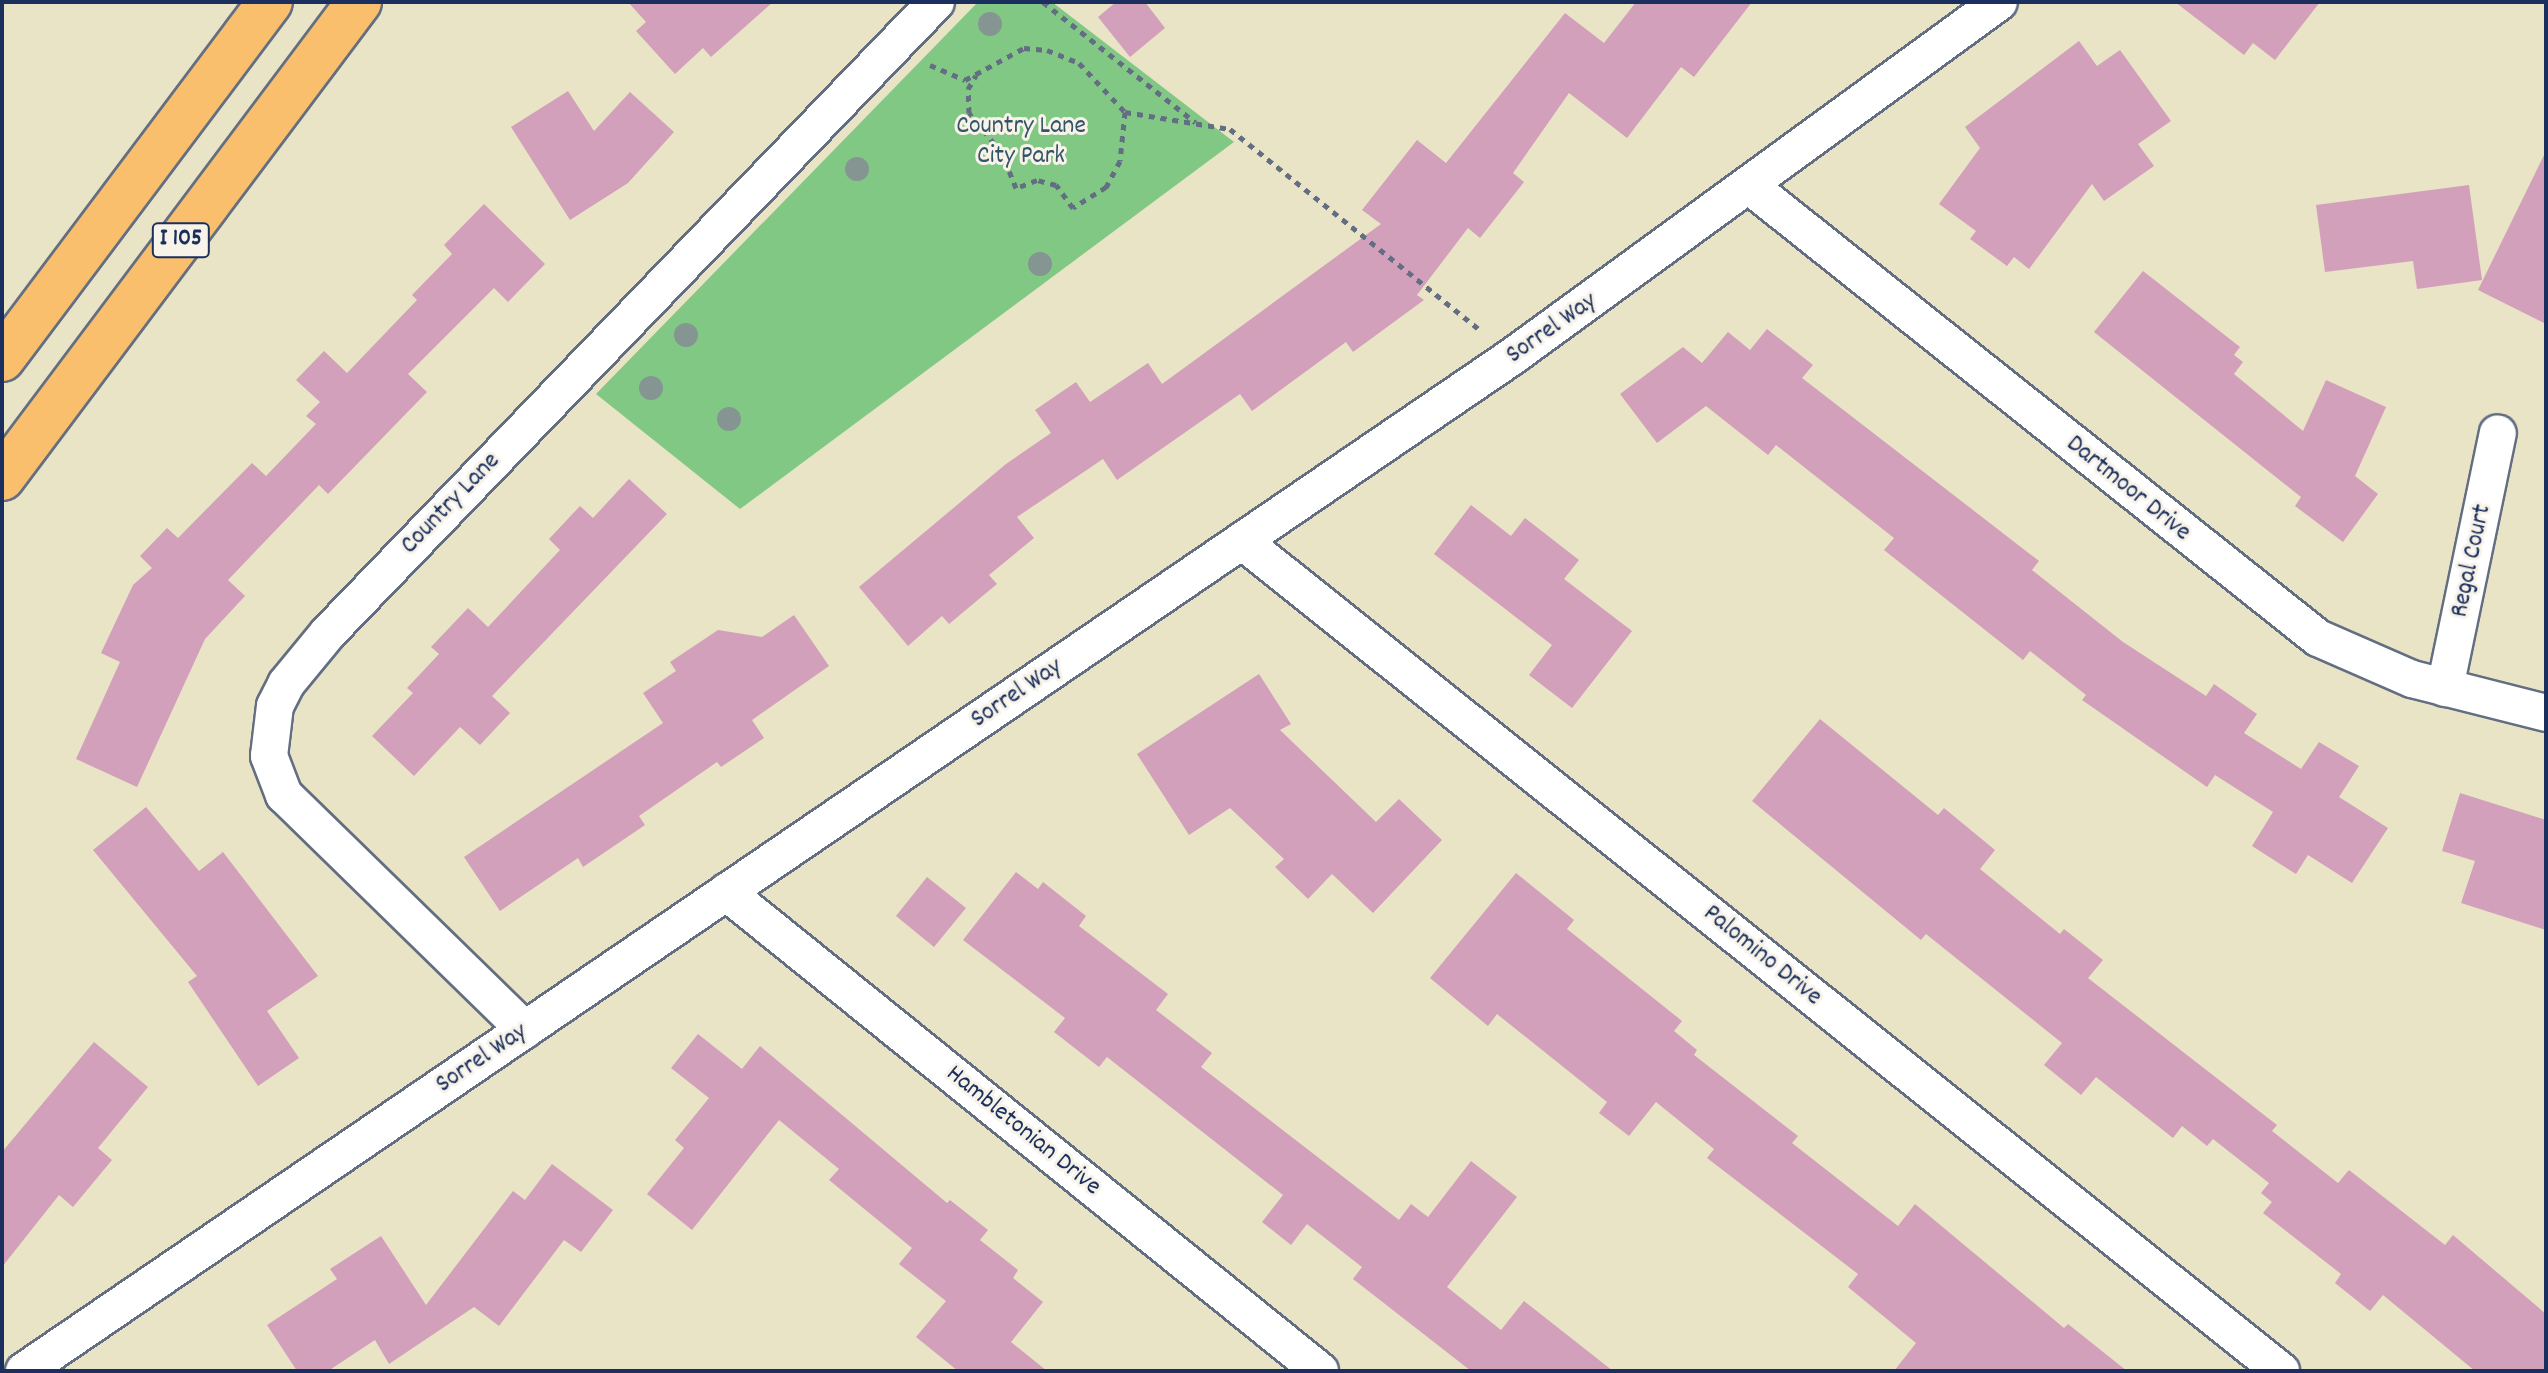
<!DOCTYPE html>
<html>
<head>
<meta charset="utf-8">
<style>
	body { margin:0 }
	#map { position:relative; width:2548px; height:1373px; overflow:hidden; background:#e9e4c5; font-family:Dekko,sans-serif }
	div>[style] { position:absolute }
	.green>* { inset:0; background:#80c884 }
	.building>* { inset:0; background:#d2a0bb }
	.path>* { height:5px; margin-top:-2.5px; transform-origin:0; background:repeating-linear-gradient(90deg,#636e82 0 6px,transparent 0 12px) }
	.roads { filter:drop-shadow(2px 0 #636e82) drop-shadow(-2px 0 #636e82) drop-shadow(0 2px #636e82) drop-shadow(0 -2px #636e82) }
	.minor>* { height:36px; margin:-18px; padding:0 18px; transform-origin:18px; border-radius:18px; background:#fff }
	.motorway>* { height:44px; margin:-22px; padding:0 22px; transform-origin:22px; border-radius:22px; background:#f9bf6c }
	.trees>* { width:24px; height:24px; margin:-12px; border-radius:50%; background:#859592 }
	span { translate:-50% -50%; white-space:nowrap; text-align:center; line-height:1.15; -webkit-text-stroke:6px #f7f3e8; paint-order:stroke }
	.shield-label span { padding:2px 6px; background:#f7f3e8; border:2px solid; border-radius:6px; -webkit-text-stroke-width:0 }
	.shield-label { font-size:24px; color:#1b2f5e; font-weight:700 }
	.park-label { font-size:26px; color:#345568 }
	.street-label { font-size:26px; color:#1b2f5e }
	.frame { position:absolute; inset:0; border:4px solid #1b2f5e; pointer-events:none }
</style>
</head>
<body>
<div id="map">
	<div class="green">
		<div style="clip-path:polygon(978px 2px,1052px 2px,1234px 142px,740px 509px,596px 394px)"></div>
	</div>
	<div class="building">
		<div style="clip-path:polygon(628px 2px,773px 2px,711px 57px,703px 48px,675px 74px,636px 31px,646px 22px)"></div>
		<div style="clip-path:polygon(1116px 2px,1145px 2px,1165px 28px,1130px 57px,1098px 17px)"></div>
		<div style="clip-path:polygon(1636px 2px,1752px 2px,1694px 77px,1681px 67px,1627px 138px,1569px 93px,1513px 173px,1524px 182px,1480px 238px,1468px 228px,1417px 295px,1424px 300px,1353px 352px,1346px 342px,1252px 411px,1240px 394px,1117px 480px,1103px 459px,1017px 517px,1034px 538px,989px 575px,997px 584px,949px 624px,942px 616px,908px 646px,859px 587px,1006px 464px,1051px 433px,1035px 410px,1076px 382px,1090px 402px,1148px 363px,1162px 384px,1381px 224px,1362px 210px,1417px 140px,1446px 163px,1565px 13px,1604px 43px)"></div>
		<div style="clip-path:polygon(2175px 2px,2320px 2px,2275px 60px,2253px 43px,2244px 55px)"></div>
		<div style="clip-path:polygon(2079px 41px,2097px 66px,2120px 50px,2171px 121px,2138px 144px,2154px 166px,2104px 201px,2092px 184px,2029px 269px,2014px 257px,2007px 266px,1970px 239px,1976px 231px,1939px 204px,1980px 148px,1965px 127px)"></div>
		<div style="clip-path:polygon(568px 91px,594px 131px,630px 92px,674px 132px,628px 183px,570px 220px,511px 127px)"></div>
		<div style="clip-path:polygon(2546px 151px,2546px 324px,2478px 290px)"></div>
		<div style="clip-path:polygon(2469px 185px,2482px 280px,2417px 289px,2413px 261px,2325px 272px,2316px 205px)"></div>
		<div style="clip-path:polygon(484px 204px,545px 264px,508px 302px,494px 288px,408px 374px,427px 392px,328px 494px,319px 485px,228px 580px,245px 596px,205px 639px,137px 787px,76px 759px,120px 662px,101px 653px,133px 585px,152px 568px,140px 556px,167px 528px,178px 538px,252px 463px,266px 476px,316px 424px,306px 416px,320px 402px,296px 380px,324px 351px,347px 373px,417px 300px,412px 295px,452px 254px,444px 245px)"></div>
		<div style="clip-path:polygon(2143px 271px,2240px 347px,2234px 355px,2243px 362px,2234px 374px,2303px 431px,2326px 380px,2386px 407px,2355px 476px,2378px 494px,2343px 542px,2295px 506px,2301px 497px,2094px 332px)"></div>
		<div style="clip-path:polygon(1767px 329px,1813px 365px,1802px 378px,2039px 561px,2032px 570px,2123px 642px,2206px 696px,2214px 684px,2257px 714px,2244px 733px,2301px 769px,2319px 742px,2359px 766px,2339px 797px,2388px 828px,2352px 883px,2308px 855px,2296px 874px,2252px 846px,2273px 812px,2215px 775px,2207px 787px,2082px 700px,2086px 695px,2030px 651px,2023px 660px,1884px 550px,1894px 538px,1776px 445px,1768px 455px,1706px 406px,1657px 443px,1620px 394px,1683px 347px,1702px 363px,1728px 332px,1750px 350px)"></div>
		<div style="clip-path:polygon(629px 479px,667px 514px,492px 696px,510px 713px,480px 745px,460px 727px,414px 776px,372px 736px,413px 693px,407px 688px,439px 654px,431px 647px,468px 608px,488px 627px,560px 550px,549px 539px,580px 506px,593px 518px)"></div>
		<div style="clip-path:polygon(1471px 505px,1511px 536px,1525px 518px,1579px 560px,1564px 579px,1632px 631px,1572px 708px,1529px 675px,1552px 645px,1434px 554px)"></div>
		<div style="clip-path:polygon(794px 615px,829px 666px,752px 720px,764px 738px,721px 767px,717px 762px,639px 816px,645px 825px,583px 867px,578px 858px,500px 911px,464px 857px,663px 723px,643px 693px,676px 671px,670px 662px,718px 630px,762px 637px)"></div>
		<div style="clip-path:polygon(1259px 674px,1291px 724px,1280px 730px,1376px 822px,1399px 799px,1442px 840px,1373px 913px,1332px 874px,1308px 899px,1275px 867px,1284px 859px,1230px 808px,1189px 835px,1137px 754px)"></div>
		<div style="clip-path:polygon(1820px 719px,1938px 815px,1944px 808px,1995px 850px,1980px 869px,2060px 934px,2064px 929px,2103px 960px,2088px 978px,2277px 1125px,2272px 1131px,2338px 1183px,2349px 1170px,2445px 1245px,2453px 1235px,2546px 1314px,2546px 1371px,2475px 1371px,2383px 1295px,2370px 1311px,2335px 1283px,2341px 1274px,2263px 1213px,2272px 1202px,2261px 1193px,2269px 1183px,2213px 1139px,2207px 1146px,2182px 1126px,2173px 1138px,2096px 1077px,2081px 1095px,2044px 1065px,2062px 1043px,1926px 934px,1921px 940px,1752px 801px)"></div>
		<div style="clip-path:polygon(2460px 793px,2546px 820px,2546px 930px,2461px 903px,2475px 861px,2442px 851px)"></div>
		<div style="clip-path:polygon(146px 807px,199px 871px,223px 852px,318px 976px,267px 1011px,299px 1058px,258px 1086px,188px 982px,197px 976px,93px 850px)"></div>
		<div style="clip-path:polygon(1016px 872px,1038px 889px,1043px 882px,1086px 916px,1079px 926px,1168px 994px,1156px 1010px,1212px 1053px,1201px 1067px,1399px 1220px,1411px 1204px,1428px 1217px,1471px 1161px,1517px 1197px,1447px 1287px,1501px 1330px,1524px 1301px,1613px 1371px,1471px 1371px,1353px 1279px,1362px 1267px,1307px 1224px,1291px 1245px,1262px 1222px,1283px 1195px,1107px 1057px,1099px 1067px,1054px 1032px,1065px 1018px,963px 940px)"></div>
		<div style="clip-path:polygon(1516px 873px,1574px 920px,1567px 929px,1682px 1021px,1674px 1031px,1697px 1050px,1694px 1055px,1798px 1136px,1792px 1143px,1898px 1226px,1915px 1204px,2064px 1328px,2068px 1324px,2127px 1371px,1894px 1371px,1916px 1343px,1848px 1287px,1858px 1274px,1707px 1158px,1714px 1149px,1656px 1102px,1629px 1136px,1599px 1113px,1607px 1102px,1497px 1014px,1488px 1026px,1430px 978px)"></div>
		<div style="clip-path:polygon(927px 877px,966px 908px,934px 947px,896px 916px)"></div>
		<div style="clip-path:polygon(698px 1034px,742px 1069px,760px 1046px,947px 1203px,950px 1200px,988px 1230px,980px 1240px,1018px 1270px,1013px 1278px,1043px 1302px,1011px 1342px,1047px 1371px,958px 1371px,916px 1337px,946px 1301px,899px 1264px,912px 1248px,829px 1180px,839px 1169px,779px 1120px,692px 1230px,647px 1194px,684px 1148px,675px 1140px,709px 1098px,671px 1068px)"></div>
		<div style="clip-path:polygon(94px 1042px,148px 1087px,98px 1148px,112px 1160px,73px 1207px,59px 1195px,2px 1267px,2px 1152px)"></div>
		<div style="clip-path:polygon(552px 1164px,613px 1210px,581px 1252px,564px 1240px,499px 1326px,474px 1307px,389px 1364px,375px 1340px,328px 1371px,297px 1371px,267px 1325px,337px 1279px,330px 1269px,381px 1236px,426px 1305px,513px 1191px,525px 1200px)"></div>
	</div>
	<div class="path">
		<div style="left:1043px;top:2px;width:194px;rotate:38.3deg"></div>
		<div style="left:930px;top:65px;width:38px;rotate:23deg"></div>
		<div style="left:965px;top:80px;width:67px;rotate:-28.5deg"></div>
		<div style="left:1024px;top:48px;width:23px;rotate:5deg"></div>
		<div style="left:1047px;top:50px;width:35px;rotate:22deg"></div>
		<div style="left:1079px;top:63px;width:67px;rotate:46.8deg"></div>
		<div style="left:1125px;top:112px;width:49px;rotate:95.8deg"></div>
		<div style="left:1120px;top:161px;width:30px;rotate:118deg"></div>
		<div style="left:1106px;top:187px;width:39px;rotate:148deg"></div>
		<div style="left:1073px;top:208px;width:29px;rotate:-126deg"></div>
		<div style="left:1056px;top:185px;width:20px;rotate:-165deg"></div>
		<div style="left:1037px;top:180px;width:22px;rotate:159deg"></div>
		<div style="left:1016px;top:188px;width:38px;rotate:-112deg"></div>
		<div style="left:1002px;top:153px;width:52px;rotate:-129.5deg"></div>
		<div style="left:969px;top:113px;width:24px;rotate:-92deg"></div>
		<div style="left:968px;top:89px;width:16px;rotate:-60deg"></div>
		<div style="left:1125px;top:112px;width:106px;rotate:9.2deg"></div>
		<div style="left:1230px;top:129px;width:322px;rotate:38.8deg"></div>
	</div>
	<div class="roads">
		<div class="minor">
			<div style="left:1751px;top:187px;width:724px;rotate:38.5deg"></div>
			<div style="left:2318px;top:638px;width:103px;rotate:23.6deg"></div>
			<div style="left:2412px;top:679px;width:138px;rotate:14.2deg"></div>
			<div style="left:1242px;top:541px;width:1330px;rotate:38.62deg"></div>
			<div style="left:2445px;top:688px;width:260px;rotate:-78.3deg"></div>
			<div style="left:726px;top:892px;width:763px;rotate:38.88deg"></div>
			<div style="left:525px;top:1030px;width:337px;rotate:-135.7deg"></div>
			<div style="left:284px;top:795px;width:42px;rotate:-111deg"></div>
			<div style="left:269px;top:756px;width:50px;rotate:-83.2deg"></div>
			<div style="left:275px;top:706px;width:25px;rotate:-63deg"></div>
			<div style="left:286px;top:684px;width:66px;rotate:-50.5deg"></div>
			<div style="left:328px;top:633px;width:876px;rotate:-46.06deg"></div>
			<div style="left:24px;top:1371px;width:1802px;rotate:-34.28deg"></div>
			<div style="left:1513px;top:356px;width:601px;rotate:-36.07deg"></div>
		</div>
		<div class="motorway">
			<div style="left:2px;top:359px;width:446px;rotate:-53.1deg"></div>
			<div style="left:2px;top:478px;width:595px;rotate:-53.13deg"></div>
		</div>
	</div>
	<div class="trees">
		<div style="left:990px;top:24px"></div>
		<div style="left:857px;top:169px"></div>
		<div style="left:1040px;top:264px"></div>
		<div style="left:686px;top:335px"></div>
		<div style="left:651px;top:388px"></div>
		<div style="left:729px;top:419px"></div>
	</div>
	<div class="shield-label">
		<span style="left:181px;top:240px">I 105</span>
	</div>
	<div class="park-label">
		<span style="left:1021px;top:142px">Country Lane<br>City Park</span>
	</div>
	<div class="street-label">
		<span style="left:1552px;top:329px;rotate:-35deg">Sorrel Way</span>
		<span style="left:2128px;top:489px;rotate:39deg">Dartmoor Drive</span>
		<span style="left:451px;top:504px;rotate:-46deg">Country Lane</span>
		<span style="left:2472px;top:561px;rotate:-78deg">Regal Court</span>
		<span style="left:1017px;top:694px;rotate:-34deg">Sorrel Way</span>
		<span style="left:1762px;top:956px;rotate:39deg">Palomino Drive</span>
		<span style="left:482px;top:1059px;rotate:-34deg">Sorrel Way</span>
		<span style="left:1023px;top:1131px;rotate:39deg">Hambletonian Drive</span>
	</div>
	<div class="frame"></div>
</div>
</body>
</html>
